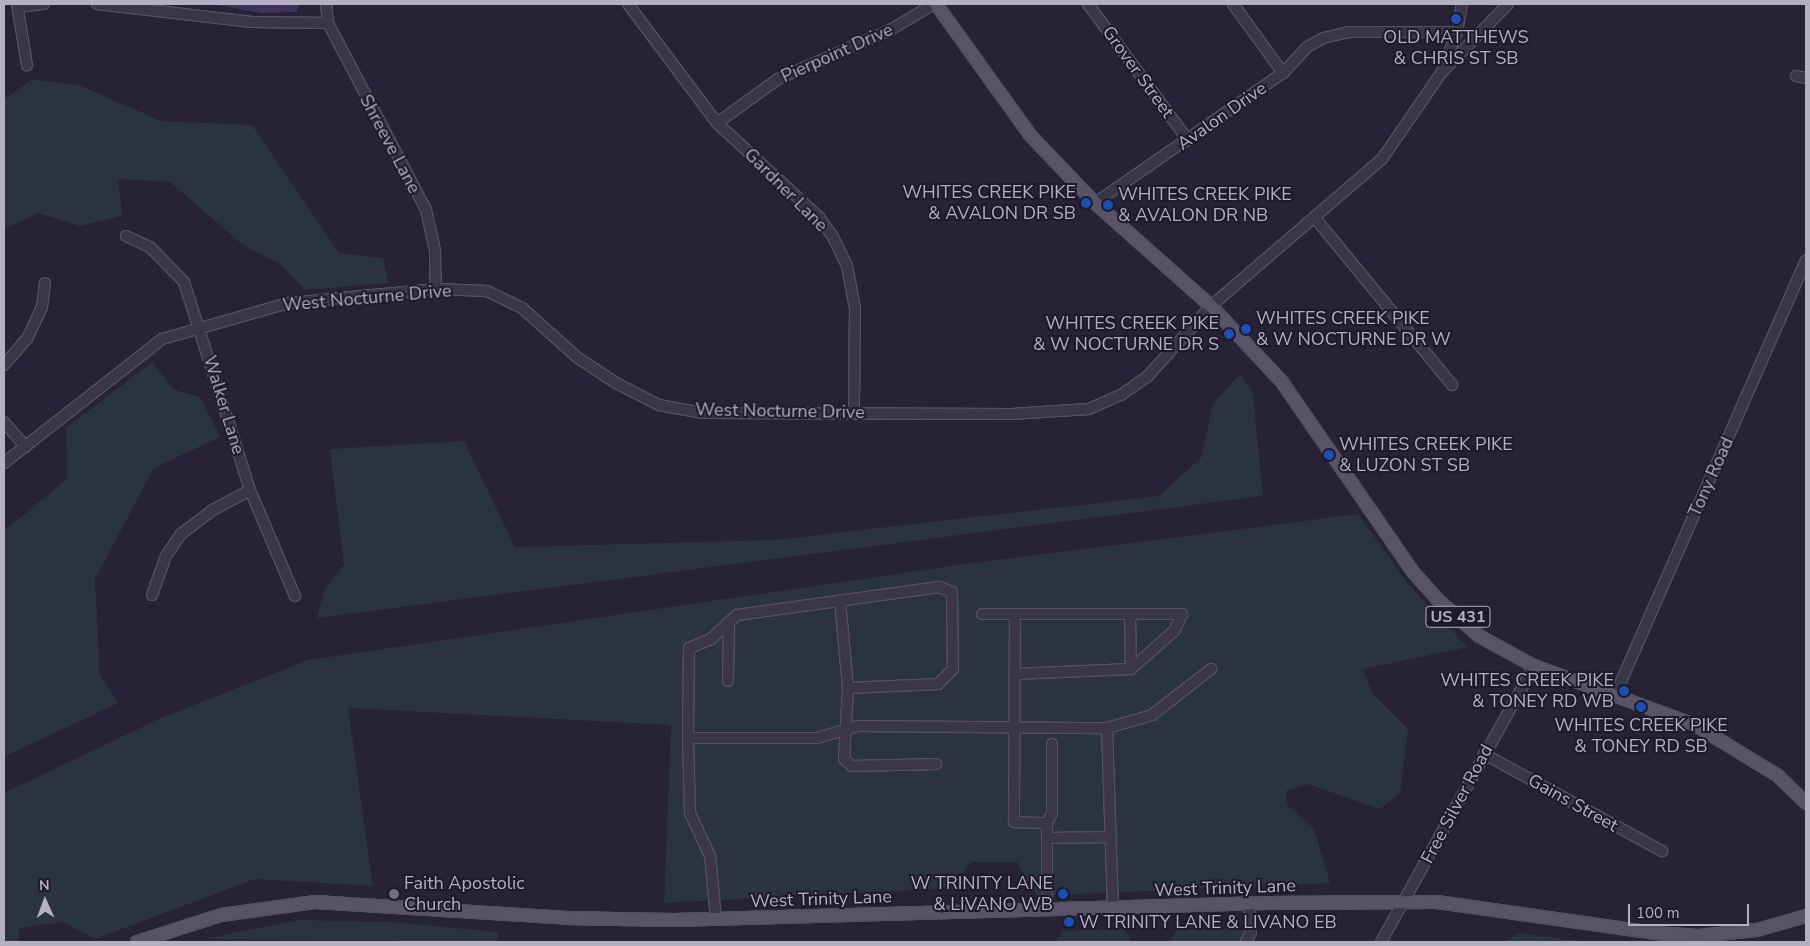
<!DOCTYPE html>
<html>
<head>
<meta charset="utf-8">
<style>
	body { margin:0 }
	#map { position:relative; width:1810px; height:946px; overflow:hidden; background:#272236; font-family:"Nunito Sans",sans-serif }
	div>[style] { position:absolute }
	.green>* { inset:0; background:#2a3340 }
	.water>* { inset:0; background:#3e345b }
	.roads { filter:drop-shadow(1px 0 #554f62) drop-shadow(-1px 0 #554f62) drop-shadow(0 1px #554f62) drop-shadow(0 -1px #554f62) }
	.minor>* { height:10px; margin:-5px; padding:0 5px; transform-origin:5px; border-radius:5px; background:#3a3547 }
	.major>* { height:12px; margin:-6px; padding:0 6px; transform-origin:6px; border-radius:6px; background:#585367 }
	.dots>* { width:14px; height:14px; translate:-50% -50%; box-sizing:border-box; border:2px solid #1f1a2b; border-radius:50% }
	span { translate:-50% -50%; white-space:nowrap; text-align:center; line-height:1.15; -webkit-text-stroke:4px #1f1a2b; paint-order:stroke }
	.shield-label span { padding:1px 4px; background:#1f1a2b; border:1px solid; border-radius:4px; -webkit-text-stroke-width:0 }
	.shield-label { font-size:16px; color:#b5afc3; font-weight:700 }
	.poi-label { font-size:18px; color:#b5afc3 }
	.right { translate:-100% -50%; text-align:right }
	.left { translate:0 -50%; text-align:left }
	.street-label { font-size:18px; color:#b5afc3 }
	.frame { position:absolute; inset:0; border:5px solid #b5afc3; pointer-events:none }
	.north { position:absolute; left:20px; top:876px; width:50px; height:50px; -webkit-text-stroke:4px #1f1a2b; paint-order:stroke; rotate:358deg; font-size:14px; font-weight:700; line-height:20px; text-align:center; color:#b5afc3 }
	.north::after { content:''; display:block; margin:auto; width:18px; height:22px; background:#b5afc3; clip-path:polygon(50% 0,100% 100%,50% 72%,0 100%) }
	.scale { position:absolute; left:1628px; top:904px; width:121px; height:22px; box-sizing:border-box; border:2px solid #b5afc3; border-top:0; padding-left:6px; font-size:15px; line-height:18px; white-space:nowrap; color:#b5afc3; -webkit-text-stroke:4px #1f1a2b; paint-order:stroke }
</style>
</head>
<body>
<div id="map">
	<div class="green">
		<div style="clip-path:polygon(33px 79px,81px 86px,161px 121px,252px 125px,339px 253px,383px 258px,389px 283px,305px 290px,280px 264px,243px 245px,170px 182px,118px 179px,122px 216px,80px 226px,38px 213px,4px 229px,4px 99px)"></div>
		<div style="clip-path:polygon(152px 362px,175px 390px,200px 397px,220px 437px,154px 468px,95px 579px,100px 675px,118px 703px,4px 757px,4px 531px,67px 479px,66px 428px)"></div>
		<div style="clip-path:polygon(1240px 374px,1253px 393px,1263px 496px,317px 618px,324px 590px,344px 565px,330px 449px,464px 441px,515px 547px,774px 540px,1159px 496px,1201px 458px,1213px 404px)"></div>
		<div style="clip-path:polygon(1358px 514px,1408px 584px,1468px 647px,1363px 669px,1372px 693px,1408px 729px,1400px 793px,1380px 809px,1308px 784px,1286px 791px,1287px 805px,1314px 828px,1330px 883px,1037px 896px,1017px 862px,971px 862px,952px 888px,664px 903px,671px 725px,348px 708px,373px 886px,255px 879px,95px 939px,63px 922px,19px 928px,19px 942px,4px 942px,4px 793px,161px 718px,308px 660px,958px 565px)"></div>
		<div style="clip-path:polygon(300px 920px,391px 922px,498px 932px,498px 942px,203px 939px)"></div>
		<div style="clip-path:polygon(1253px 928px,1247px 942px,1170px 942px,1176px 930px)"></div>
		<div style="clip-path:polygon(1124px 929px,1133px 942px,1055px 942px,1063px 931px)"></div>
		<div style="clip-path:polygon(1518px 933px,1587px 942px,1505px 942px)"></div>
	</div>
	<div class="water">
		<div style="clip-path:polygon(212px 4px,299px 4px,297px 12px,262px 13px)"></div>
	</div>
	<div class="roads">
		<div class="minor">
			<div style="left:17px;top:4px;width:62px;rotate:80.7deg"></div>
			<div style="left:97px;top:4px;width:156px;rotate:6.6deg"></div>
			<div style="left:252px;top:22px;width:76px;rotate:0.8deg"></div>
			<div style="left:326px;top:4px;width:19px;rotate:84deg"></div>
			<div style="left:328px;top:23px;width:211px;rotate:62.3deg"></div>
			<div style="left:426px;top:210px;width:41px;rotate:77.3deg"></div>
			<div style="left:435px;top:250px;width:39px;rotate:89deg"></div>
			<div style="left:628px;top:4px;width:149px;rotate:53.2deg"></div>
			<div style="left:717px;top:123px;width:139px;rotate:42.7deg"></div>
			<div style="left:819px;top:217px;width:24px;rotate:55deg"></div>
			<div style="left:833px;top:237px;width:32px;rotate:64deg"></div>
			<div style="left:847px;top:266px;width:43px;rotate:79.2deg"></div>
			<div style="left:855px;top:308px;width:104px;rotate:90.6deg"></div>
			<div style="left:1088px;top:4px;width:169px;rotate:53.7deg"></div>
			<div style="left:1233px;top:4px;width:85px;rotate:54.1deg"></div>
			<div style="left:18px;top:7px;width:26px;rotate:-7deg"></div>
			<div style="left:1443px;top:67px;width:38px;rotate:-68deg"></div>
			<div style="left:1457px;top:32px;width:28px;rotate:-80deg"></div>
			<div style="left:1796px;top:76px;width:10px;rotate:11deg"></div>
			<div style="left:717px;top:123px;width:75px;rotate:-35.8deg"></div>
			<div style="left:778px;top:79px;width:122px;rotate:-23.6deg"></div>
			<div style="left:890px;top:30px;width:51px;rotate:-30.6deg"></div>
			<div style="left:1095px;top:203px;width:229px;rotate:-34.7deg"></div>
			<div style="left:1283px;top:73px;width:35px;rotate:-47deg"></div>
			<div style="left:1307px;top:47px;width:18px;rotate:-29deg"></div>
			<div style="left:1323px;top:38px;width:26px;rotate:-13deg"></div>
			<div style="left:1348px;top:32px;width:109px"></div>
			<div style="left:1315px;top:218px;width:216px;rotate:50.6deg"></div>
			<div style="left:126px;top:236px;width:26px;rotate:25deg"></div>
			<div style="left:150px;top:247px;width:49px;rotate:45.8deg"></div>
			<div style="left:184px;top:282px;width:218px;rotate:72.4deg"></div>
			<div style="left:250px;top:490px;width:115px;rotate:67deg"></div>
			<div style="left:4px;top:365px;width:35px;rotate:-49deg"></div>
			<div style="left:27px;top:339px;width:35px;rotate:-65deg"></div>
			<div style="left:42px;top:307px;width:24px;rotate:-83deg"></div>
			<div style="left:4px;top:422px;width:33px;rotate:49deg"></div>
			<div style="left:4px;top:463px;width:201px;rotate:-38.1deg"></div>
			<div style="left:162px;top:339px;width:131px;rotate:-15.9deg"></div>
			<div style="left:288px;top:303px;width:149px;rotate:-5.4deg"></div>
			<div style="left:436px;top:289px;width:51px;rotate:2.2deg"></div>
			<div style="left:487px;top:291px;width:39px;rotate:26deg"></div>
			<div style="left:522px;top:308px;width:75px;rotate:41.8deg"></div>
			<div style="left:578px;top:358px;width:45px;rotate:33.3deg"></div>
			<div style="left:616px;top:383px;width:48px;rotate:27.1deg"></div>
			<div style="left:659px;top:405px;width:45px;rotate:10.3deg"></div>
			<div style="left:703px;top:413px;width:309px;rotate:0.2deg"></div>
			<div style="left:1012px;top:414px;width:77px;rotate:-3.7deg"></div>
			<div style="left:1089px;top:409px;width:35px;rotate:-24deg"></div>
			<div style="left:1121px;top:395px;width:33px;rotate:-35deg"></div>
			<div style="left:1148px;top:376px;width:94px;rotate:-48deg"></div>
			<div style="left:1211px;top:306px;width:225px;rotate:-40.7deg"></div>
			<div style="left:1382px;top:159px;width:104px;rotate:-55.5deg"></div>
			<div style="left:1441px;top:73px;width:96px;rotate:-45.8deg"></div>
			<div style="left:152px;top:595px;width:41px;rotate:-70.3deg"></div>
			<div style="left:166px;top:556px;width:27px;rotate:-56deg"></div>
			<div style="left:181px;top:534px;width:38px;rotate:-37deg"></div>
			<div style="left:211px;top:511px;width:44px;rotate:-28.3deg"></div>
			<div style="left:840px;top:600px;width:88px;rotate:84.8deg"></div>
			<div style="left:982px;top:614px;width:33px"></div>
			<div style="left:1015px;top:614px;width:208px;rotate:90.3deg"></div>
			<div style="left:1014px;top:822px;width:33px;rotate:2deg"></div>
			<div style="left:1047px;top:823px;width:11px;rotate:-63deg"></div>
			<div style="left:1052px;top:813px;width:69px;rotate:-90deg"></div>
			<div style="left:1015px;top:614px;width:167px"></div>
			<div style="left:1182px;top:614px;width:17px;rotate:114deg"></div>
			<div style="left:1175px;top:630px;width:59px;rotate:138.4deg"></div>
			<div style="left:1131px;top:669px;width:116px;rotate:177.5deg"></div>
			<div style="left:1130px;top:614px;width:55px;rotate:89deg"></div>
			<div style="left:728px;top:681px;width:59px;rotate:-89deg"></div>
			<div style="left:1616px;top:693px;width:472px;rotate:-66.3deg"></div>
			<div style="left:1107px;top:728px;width:47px;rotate:-16.1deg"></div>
			<div style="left:1152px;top:715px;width:75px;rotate:-37.9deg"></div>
			<div style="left:688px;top:738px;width:90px;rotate:-89.4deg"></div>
			<div style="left:689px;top:648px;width:24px;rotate:-22deg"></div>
			<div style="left:711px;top:639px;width:35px;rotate:-43deg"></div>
			<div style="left:737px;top:615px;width:204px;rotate:-7.9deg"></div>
			<div style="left:939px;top:587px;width:14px;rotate:21deg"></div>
			<div style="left:952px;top:592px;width:77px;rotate:89.3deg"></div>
			<div style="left:953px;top:669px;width:21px;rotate:135deg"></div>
			<div style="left:938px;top:684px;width:90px;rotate:177.5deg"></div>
			<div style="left:848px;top:688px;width:71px;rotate:93.2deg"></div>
			<div style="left:844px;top:759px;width:11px;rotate:41deg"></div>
			<div style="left:852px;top:766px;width:84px;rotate:-1.4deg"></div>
			<div style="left:1484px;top:754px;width:203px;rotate:28.6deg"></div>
			<div style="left:1047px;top:823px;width:15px;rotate:90deg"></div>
			<div style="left:1047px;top:838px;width:64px;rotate:-0.9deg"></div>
			<div style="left:1047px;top:838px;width:72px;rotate:90deg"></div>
			<div style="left:716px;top:919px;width:63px;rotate:-95.4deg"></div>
			<div style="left:710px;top:856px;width:47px;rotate:-114.9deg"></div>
			<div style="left:690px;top:813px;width:75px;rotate:-91.5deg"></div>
			<div style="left:688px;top:738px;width:129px"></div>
			<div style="left:817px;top:738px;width:43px;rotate:-16.3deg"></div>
			<div style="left:858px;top:726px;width:249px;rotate:0.5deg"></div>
			<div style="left:1107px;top:728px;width:181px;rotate:88.1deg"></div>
			<div style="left:1246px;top:942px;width:11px;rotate:-63deg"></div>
			<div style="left:1251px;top:932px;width:28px;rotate:-94deg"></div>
			<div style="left:1381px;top:942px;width:316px;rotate:-61deg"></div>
		</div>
		<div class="major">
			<div style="left:936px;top:4px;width:161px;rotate:54.3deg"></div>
			<div style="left:1030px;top:135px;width:94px;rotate:46.3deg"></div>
			<div style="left:1095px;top:203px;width:155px;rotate:41.6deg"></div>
			<div style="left:1211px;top:306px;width:104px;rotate:46.9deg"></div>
			<div style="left:1282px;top:382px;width:231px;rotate:55.4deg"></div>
			<div style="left:1413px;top:572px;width:36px;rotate:48deg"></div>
			<div style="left:1437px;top:599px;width:56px;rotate:41.4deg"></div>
			<div style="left:1479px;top:636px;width:63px;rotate:28.6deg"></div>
			<div style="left:1534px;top:666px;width:171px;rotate:20.1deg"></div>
			<div style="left:1695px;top:725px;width:96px;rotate:31.4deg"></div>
			<div style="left:1777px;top:775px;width:40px;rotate:44deg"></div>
			<div style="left:137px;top:942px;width:88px;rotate:-17.8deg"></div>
			<div style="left:221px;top:915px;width:95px;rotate:-7.9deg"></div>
			<div style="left:315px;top:902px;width:253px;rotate:3.6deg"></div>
			<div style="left:567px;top:918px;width:108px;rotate:1.1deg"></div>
			<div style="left:675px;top:920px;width:592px;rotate:-1.64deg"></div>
			<div style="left:1267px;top:903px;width:170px;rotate:-0.3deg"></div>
			<div style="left:1437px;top:902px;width:221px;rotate:8.1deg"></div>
			<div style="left:1656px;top:933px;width:42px;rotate:4.1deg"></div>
			<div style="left:1698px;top:936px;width:59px;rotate:-5.8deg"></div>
			<div style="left:1757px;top:930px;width:51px;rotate:-15.9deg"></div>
		</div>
	</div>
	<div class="dots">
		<div style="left:1456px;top:19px;background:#1a4fb4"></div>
		<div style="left:1086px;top:203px;background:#1a4fb4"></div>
		<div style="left:1108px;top:205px;background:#1a4fb4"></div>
		<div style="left:1246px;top:329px;background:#1a4fb4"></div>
		<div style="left:1229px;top:334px;background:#1a4fb4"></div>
		<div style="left:1329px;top:455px;background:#1a4fb4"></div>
		<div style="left:1624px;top:691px;background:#1a4fb4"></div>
		<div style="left:1641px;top:707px;background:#1a4fb4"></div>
		<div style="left:394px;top:894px;background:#6b7280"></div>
		<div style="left:1063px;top:894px;background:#1a4fb4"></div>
		<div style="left:1069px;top:922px;background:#1a4fb4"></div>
	</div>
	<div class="shield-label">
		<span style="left:1458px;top:617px">US 431</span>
	</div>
	<div class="poi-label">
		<span style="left:1456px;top:48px">OLD MATTHEWS<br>&amp; CHRIS ST SB</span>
		<span class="right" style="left:1076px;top:203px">WHITES CREEK PIKE<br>&amp; AVALON DR SB</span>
		<span class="left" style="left:1118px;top:205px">WHITES CREEK PIKE<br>&amp; AVALON DR NB</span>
		<span class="left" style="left:1256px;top:329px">WHITES CREEK PIKE<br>&amp; W NOCTURNE DR W</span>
		<span class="right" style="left:1219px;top:334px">WHITES CREEK PIKE<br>&amp; W NOCTURNE DR S</span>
		<span class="left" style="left:1339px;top:455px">WHITES CREEK PIKE<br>&amp; LUZON ST SB</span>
		<span class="right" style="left:1614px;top:691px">WHITES CREEK PIKE<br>&amp; TONEY RD WB</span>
		<span style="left:1641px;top:736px">WHITES CREEK PIKE<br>&amp; TONEY RD SB</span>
		<span class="left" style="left:404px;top:894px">Faith Apostolic<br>Church</span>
		<span class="right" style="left:1053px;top:894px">W TRINITY LANE<br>&amp; LIVANO WB</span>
		<span class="left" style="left:1079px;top:922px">W TRINITY LANE &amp; LIVANO EB</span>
	</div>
	<div class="street-label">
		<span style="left:837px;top:53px;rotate:-24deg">Pierpoint Drive</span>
		<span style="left:1138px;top:72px;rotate:54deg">Grover Street</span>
		<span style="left:1222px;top:116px;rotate:-35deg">Avalon Drive</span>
		<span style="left:390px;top:144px;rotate:62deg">Shreeve Lane</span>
		<span style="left:786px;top:190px;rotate:45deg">Gardner Lane</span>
		<span style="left:367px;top:298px;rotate:-5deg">West Nocturne Drive</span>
		<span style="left:224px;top:405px;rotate:73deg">Walker Lane</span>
		<span style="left:780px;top:411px;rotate:1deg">West Nocturne Drive</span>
		<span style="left:1711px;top:477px;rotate:-66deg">Tony Road</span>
		<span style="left:1573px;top:803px;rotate:29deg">Gains Street</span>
		<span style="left:1457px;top:804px;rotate:-62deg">Free Silver Road</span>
		<span style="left:1225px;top:888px;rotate:-2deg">West Trinity Lane</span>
		<span style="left:821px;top:899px;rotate:-2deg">West Trinity Lane</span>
	</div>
	<div class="frame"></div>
	<div class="north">N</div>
	<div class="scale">100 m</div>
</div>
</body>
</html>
